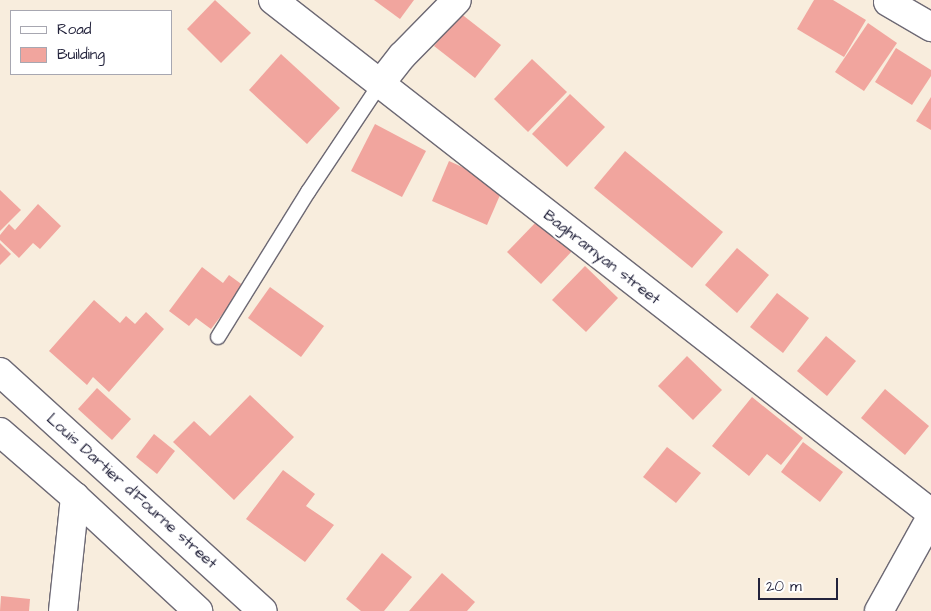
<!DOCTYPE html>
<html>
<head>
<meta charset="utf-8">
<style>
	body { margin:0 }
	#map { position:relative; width:931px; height:611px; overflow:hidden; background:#f8eddd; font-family:"Architects Daughter",sans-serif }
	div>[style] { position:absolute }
	.building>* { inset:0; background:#f1a59e }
	.roads { filter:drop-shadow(1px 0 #6d6974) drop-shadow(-1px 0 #6d6974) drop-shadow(0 1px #6d6974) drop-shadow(0 -1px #6d6974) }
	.lane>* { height:14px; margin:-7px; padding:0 7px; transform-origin:7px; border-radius:7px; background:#fff }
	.street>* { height:28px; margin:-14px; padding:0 14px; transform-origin:14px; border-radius:14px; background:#fff }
	.secondary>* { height:28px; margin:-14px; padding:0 14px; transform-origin:14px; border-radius:14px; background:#fff }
	.highway>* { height:28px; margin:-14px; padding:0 14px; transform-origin:14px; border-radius:14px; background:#fff }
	span { translate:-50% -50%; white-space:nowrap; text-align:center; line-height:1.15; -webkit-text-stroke:4.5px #fff; paint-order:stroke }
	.street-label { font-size:16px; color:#22223b }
	.legend { position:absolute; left:10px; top:10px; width:162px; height:65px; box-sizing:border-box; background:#fff; border:1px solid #a7a7b1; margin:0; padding:6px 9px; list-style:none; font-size:15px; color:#22223b }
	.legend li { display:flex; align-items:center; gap:10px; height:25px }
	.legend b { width:25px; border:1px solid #a7a7b1 }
	.scale { position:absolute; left:758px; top:578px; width:80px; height:22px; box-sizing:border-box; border:2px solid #22223b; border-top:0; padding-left:6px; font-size:15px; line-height:18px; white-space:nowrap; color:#22223b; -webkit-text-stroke:4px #fff; paint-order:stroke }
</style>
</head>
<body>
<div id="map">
	<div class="building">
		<div style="clip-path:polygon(215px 0,251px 33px,221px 63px,187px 29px)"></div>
		<div style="clip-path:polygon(374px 0,414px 0,400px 19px)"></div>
		<div style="clip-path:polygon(814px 0,833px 0,866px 20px,844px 57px,797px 29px)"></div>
		<div style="clip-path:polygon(460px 13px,501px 45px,475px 78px,434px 46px)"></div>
		<div style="clip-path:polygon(868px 23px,897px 43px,864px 91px,835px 72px)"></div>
		<div style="clip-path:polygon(896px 48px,931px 70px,931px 76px,912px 105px,875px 82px)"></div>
		<div style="clip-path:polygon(281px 54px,340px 108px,307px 144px,249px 90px)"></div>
		<div style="clip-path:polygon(532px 59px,567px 92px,528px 132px,494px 99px)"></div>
		<div style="clip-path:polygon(570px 94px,605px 127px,567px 167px,532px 134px)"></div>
		<div style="clip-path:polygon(931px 97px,931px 130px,916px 121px)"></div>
		<div style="clip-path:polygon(375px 124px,426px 151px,402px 197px,351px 171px)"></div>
		<div style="clip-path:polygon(625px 151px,723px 232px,692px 268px,594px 188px)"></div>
		<div style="clip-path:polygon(449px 161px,504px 186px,487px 225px,432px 201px)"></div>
		<div style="clip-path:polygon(0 190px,21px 210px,0 231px)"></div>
		<div style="clip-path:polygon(38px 204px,61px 226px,40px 249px,33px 243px,19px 258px,0 240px,0 235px,9px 224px,15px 230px)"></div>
		<div style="clip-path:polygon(540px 218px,573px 250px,541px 284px,507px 252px)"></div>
		<div style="clip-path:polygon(0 243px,11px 254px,0 265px)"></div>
		<div style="clip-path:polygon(737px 248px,769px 275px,737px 313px,705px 285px)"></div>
		<div style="clip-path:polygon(585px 266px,618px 298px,586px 332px,552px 300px)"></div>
		<div style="clip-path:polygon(202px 267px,223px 283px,229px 275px,244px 286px,211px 329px,196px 318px,189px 326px,169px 311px)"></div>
		<div style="clip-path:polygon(270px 287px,324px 326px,301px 357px,248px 318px)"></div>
		<div style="clip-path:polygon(777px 293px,809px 318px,783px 353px,750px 327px)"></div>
		<div style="clip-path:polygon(94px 300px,120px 323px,126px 316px,135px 324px,146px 312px,164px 329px,109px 392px,93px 377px,87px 385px,49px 351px)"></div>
		<div style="clip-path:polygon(826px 336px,856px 361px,827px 396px,797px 371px)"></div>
		<div style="clip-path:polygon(687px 356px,722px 390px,693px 420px,658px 386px)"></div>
		<div style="clip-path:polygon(97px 388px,131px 419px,112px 440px,78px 409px)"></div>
		<div style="clip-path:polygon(885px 389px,929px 426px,905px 455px,861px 418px)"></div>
		<div style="clip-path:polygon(250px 395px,294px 437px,234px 500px,173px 442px,194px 421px,210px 436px)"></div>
		<div style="clip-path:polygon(752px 397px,803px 438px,781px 465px,767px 454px,749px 476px,712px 446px)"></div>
		<div style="clip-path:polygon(154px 434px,175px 451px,157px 474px,136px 457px)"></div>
		<div style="clip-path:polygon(803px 442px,843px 472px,820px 502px,781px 472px)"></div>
		<div style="clip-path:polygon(667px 447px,701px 473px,676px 503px,643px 477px)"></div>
		<div style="clip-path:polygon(283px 470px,315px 494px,306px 506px,334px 525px,305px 562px,246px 519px)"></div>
		<div style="clip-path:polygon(382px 553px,412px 577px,384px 611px,361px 611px,346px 599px)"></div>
		<div style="clip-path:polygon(442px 573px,475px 602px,467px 611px,409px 611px)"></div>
		<div style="clip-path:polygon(1px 596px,30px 599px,29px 611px,0 611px)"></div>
	</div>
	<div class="roads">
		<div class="lane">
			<div style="left:218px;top:337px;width:171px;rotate:-58.2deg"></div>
			<div style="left:308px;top:192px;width:130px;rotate:-56.3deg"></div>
		</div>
		<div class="street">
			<div style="left:273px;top:0;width:834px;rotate:37.94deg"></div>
			<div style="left:888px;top:2px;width:50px;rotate:30.2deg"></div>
			<div style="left:380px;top:84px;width:36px;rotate:-52deg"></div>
			<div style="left:402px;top:56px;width:78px;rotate:-45.5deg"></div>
		</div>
		<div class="secondary">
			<div style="left:63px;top:611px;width:115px;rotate:-84deg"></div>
			<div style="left:879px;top:611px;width:107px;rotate:-61deg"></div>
		</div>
		<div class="highway">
			<div style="left:0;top:372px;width:355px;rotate:42.3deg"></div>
			<div style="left:0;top:432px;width:99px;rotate:40.9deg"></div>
			<div style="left:75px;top:497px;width:168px;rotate:42.8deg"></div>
		</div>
	</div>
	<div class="street-label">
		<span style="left:602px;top:257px;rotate:38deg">Baghramyan street</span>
		<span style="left:132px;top:491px;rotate:42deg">Louis Dartier d'Fourne street</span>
	</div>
	<ul class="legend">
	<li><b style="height:6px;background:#fff"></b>Road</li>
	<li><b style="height:14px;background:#f1a59e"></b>Building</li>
	</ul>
	<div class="scale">20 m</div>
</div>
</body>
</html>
